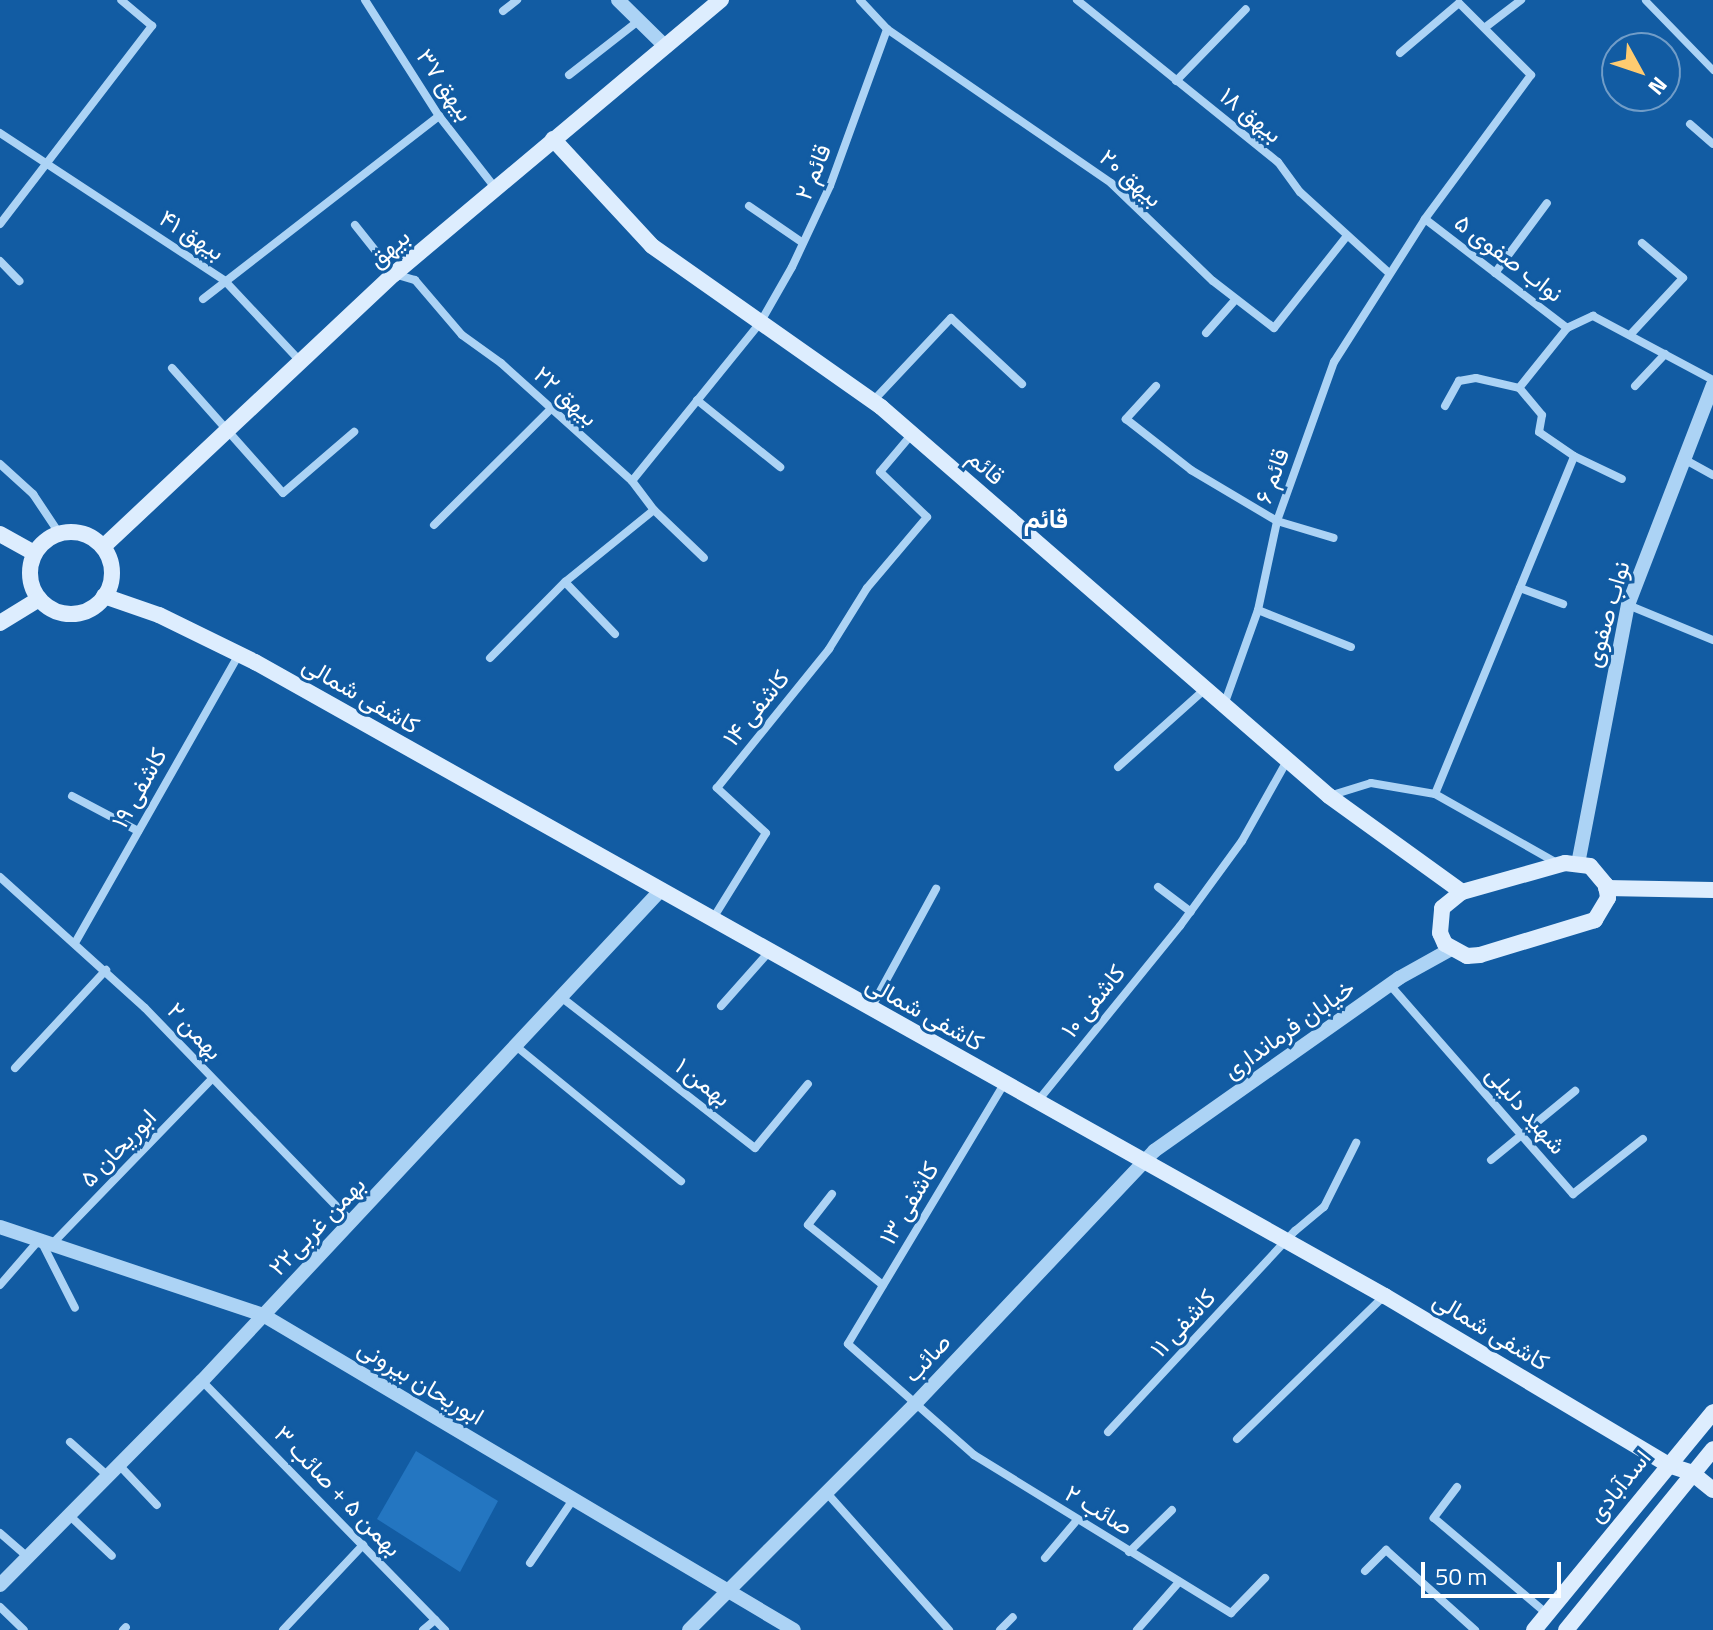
<!DOCTYPE html>
<html>
<head>
<meta charset="utf-8">
<style>
	body { margin:0 }
	#map { position:relative; width:1713px; height:1630px; overflow:hidden; background:#125ca3; font-family:"Titillium Web",Vazirmatn,sans-serif }
	div>[style] { position:absolute }
	.green>* { inset:0; background:#2476c1 }
	.pedestrian>* { height:7px; margin:-3.5px; padding:0 3.5px; transform-origin:3.5px; border-radius:3.5px; background:#acd3f5 }
	.minor>* { height:8px; margin:-4px; padding:0 4px; transform-origin:4px; border-radius:4px; background:#acd3f5 }
	.tertiary>* { height:14px; margin:-7px; padding:0 7px; transform-origin:7px; border-radius:7px; background:#acd3f5 }
	.secondary>* { height:16px; margin:-8px; padding:0 8px; transform-origin:8px; border-radius:8px; background:#ddedfe }
	.secondary>.ring { margin:-8px; padding:0; box-sizing:content-box; background:none; border:16px solid #ddedfe; border-radius:50% }
	span { translate:-50% -50%; white-space:nowrap; text-align:center; line-height:1.15; -webkit-text-stroke:6px #125ca3; paint-order:stroke }
	.street-label { font-size:24px; color:#fff }
	.neighbourhood-label { font-size:26px; color:#fff; font-weight:700 }
	.north { position:absolute; left:1601px; top:32px; width:80px; height:80px; box-sizing:border-box; background:#125ca3; border:2px solid #719dc8; border-radius:50%; rotate:130deg; font-size:22px; font-weight:700; line-height:32px; text-align:center; color:#fff }
	.north::after { content:''; display:block; margin:auto; width:28px; height:36px; background:#ffcb70; clip-path:polygon(50% 0,100% 100%,50% 72%,0 100%) }
	.scale { position:absolute; left:1421px; top:1562px; width:140px; height:36px; box-sizing:border-box; border:4px solid #fff; border-top:0; padding-left:10px; font-size:24px; line-height:28px; white-space:nowrap; color:#fff; -webkit-text-stroke:6px #125ca3; paint-order:stroke }
</style>
</head>
<body>
<div id="map">
	<div class="green">
		<div style="clip-path:polygon(416px 1451px,498px 1501px,460px 1572px,377px 1519px)"></div>
	</div>
	<div class="pedestrian">
		<div style="left:1645px;top:0;width:98px;rotate:45.8deg"></div>
	</div>
	<div class="minor">
		<div style="left:365px;top:0;width:138px;rotate:57.5deg"></div>
		<div style="left:439px;top:116px;width:93px;rotate:52deg"></div>
		<div style="left:860px;top:0;width:40px;rotate:47deg"></div>
		<div style="left:887px;top:29px;width:272px;rotate:34.5deg"></div>
		<div style="left:1111px;top:183px;width:141px;rotate:43.9deg"></div>
		<div style="left:1213px;top:281px;width:77px;rotate:37.6deg"></div>
		<div style="left:1274px;top:328px;width:117px;rotate:-51.6deg"></div>
		<div style="left:1077px;top:0;width:258px;rotate:38.9deg"></div>
		<div style="left:1278px;top:162px;width:37px;rotate:54deg"></div>
		<div style="left:1300px;top:192px;width:120px;rotate:42.3deg"></div>
		<div style="left:503px;top:11px;width:18px;rotate:-38deg"></div>
		<div style="left:1487px;top:26px;width:43px;rotate:-37.4deg"></div>
		<div style="left:1400px;top:53px;width:77px;rotate:-40.3deg"></div>
		<div style="left:1459px;top:3px;width:102px;rotate:45deg"></div>
		<div style="left:1531px;top:75px;width:179px;rotate:126.4deg"></div>
		<div style="left:569px;top:75px;width:88px;rotate:-38deg"></div>
		<div style="left:1176px;top:81px;width:100px;rotate:-45.8deg"></div>
		<div style="left:1690px;top:124px;width:30px;rotate:41deg"></div>
		<div style="left:0;top:133px;width:269px;rotate:33.3deg"></div>
		<div style="left:225px;top:281px;width:110px;rotate:46.8deg"></div>
		<div style="left:749px;top:206px;width:65px;rotate:34.4deg"></div>
		<div style="left:0;top:224px;width:250px;rotate:-52.5deg"></div>
		<div style="left:152px;top:26px;width:40px;rotate:-140deg"></div>
		<div style="left:355px;top:225px;width:63px;rotate:51.5deg"></div>
		<div style="left:394px;top:274px;width:22px;rotate:16deg"></div>
		<div style="left:415px;top:280px;width:72px;rotate:49.5deg"></div>
		<div style="left:462px;top:335px;width:48px;rotate:35.7deg"></div>
		<div style="left:501px;top:363px;width:176px;rotate:42deg"></div>
		<div style="left:632px;top:481px;width:36px;rotate:53deg"></div>
		<div style="left:654px;top:510px;width:69px;rotate:43.8deg"></div>
		<div style="left:0;top:261px;width:28px;rotate:46deg"></div>
		<div style="left:1495px;top:273px;width:87px;rotate:-53.4deg"></div>
		<div style="left:203px;top:299px;width:299px;rotate:-37.8deg"></div>
		<div style="left:1206px;top:333px;width:45px;rotate:-48.6deg"></div>
		<div style="left:1630px;top:335px;width:78px;rotate:-47.1deg"></div>
		<div style="left:1683px;top:278px;width:54px;rotate:-139.5deg"></div>
		<div style="left:172px;top:368px;width:167px;rotate:48.4deg"></div>
		<div style="left:283px;top:493px;width:94px;rotate:-40.7deg"></div>
		<div style="left:1156px;top:386px;width:45px;rotate:132.3deg"></div>
		<div style="left:1126px;top:419px;width:83px;rotate:38.1deg"></div>
		<div style="left:1191px;top:470px;width:100px;rotate:30.7deg"></div>
		<div style="left:1277px;top:521px;width:59px;rotate:16.6deg"></div>
		<div style="left:1635px;top:386px;width:44px;rotate:-46.8deg"></div>
		<div style="left:697px;top:400px;width:107px;rotate:38.9deg"></div>
		<div style="left:873px;top:401px;width:114px;rotate:-46.8deg"></div>
		<div style="left:951px;top:318px;width:97px;rotate:42.9deg"></div>
		<div style="left:1445px;top:406px;width:29px;rotate:-61deg"></div>
		<div style="left:1459px;top:381px;width:17px;rotate:-10deg"></div>
		<div style="left:1476px;top:378px;width:44px;rotate:13.1deg"></div>
		<div style="left:1574px;top:456px;width:53px;rotate:25.6deg"></div>
		<div style="left:1682px;top:458px;width:35px;rotate:29deg"></div>
		<div style="left:0;top:464px;width:45px;rotate:42.3deg"></div>
		<div style="left:33px;top:494px;width:47px;rotate:56.3deg"></div>
		<div style="left:632px;top:481px;width:203px;rotate:-51deg"></div>
		<div style="left:760px;top:323px;width:64px;rotate:-60.3deg"></div>
		<div style="left:792px;top:267px;width:89px;rotate:-64.9deg"></div>
		<div style="left:830px;top:186px;width:167px;rotate:-70deg"></div>
		<div style="left:434px;top:525px;width:163px;rotate:-44.8deg"></div>
		<div style="left:1520px;top:588px;width:46px;rotate:20.4deg"></div>
		<div style="left:1628px;top:605px;width:92px;rotate:22.4deg"></div>
		<div style="left:1258px;top:610px;width:100px;rotate:21.7deg"></div>
		<div style="left:615px;top:634px;width:72px;rotate:-133.9deg"></div>
		<div style="left:565px;top:582px;width:114px;rotate:-39deg"></div>
		<div style="left:490px;top:658px;width:107px;rotate:-45.4deg"></div>
		<div style="left:1224px;top:705px;width:101px;rotate:-70.3deg"></div>
		<div style="left:1258px;top:610px;width:91px;rotate:-77.9deg"></div>
		<div style="left:1277px;top:521px;width:169px;rotate:-70.3deg"></div>
		<div style="left:1334px;top:362px;width:169px;rotate:-57.5deg"></div>
		<div style="left:1425px;top:219px;width:179px;rotate:37.5deg"></div>
		<div style="left:1567px;top:328px;width:29px;rotate:-25deg"></div>
		<div style="left:1593px;top:316px;width:136px;rotate:28.1deg"></div>
		<div style="left:1118px;top:767px;width:115px;rotate:-41.8deg"></div>
		<div style="left:1435px;top:794px;width:365px;rotate:-67.6deg"></div>
		<div style="left:1574px;top:456px;width:42px;rotate:-145.6deg"></div>
		<div style="left:1539px;top:432px;width:17px;rotate:-80deg"></div>
		<div style="left:1542px;top:415px;width:35px;rotate:-130deg"></div>
		<div style="left:1519px;top:388px;width:77px;rotate:-51.3deg"></div>
		<div style="left:72px;top:796px;width:75px;rotate:27.9deg"></div>
		<div style="left:1329px;top:796px;width:44px;rotate:-17.2deg"></div>
		<div style="left:1371px;top:783px;width:65px;rotate:9.8deg"></div>
		<div style="left:1435px;top:794px;width:140px;rotate:29.5deg"></div>
		<div style="left:0;top:877px;width:195px;rotate:42.1deg"></div>
		<div style="left:145px;top:1008px;width:298px;rotate:46deg"></div>
		<div style="left:1158px;top:887px;width:41px;rotate:37.1deg"></div>
		<div style="left:712px;top:920px;width:102px;rotate:-58.2deg"></div>
		<div style="left:766px;top:833px;width:67px;rotate:-137.4deg"></div>
		<div style="left:717px;top:788px;width:179px;rotate:-51.1deg"></div>
		<div style="left:829px;top:649px;width:72px;rotate:-58.1deg"></div>
		<div style="left:867px;top:588px;width:93px;rotate:-49.8deg"></div>
		<div style="left:927px;top:517px;width:65px;rotate:-136.2deg"></div>
		<div style="left:880px;top:472px;width:50px;rotate:-49.9deg"></div>
		<div style="left:75px;top:943px;width:332px;rotate:-60.4deg"></div>
		<div style="left:1390px;top:985px;width:278px;rotate:48.8deg"></div>
		<div style="left:1573px;top:1194px;width:89px;rotate:-38.2deg"></div>
		<div style="left:561px;top:997px;width:246px;rotate:37.9deg"></div>
		<div style="left:755px;top:1148px;width:83px;rotate:-50.4deg"></div>
		<div style="left:721px;top:1006px;width:71px;rotate:-48.4deg"></div>
		<div style="left:871px;top:1008px;width:136px;rotate:-61.4deg"></div>
		<div style="left:517px;top:1047px;width:212px;rotate:39.3deg"></div>
		<div style="left:15px;top:1068px;width:134px;rotate:-47.1deg"></div>
		<div style="left:1004px;top:1084px;width:303px;rotate:121deg"></div>
		<div style="left:848px;top:1344px;width:168px;rotate:41.4deg"></div>
		<div style="left:974px;top:1455px;width:302px;rotate:31.6deg"></div>
		<div style="left:1231px;top:1613px;width:49px;rotate:-45.8deg"></div>
		<div style="left:1037px;top:1102px;width:227px;rotate:-50.9deg"></div>
		<div style="left:1180px;top:926px;width:105px;rotate:-53.9deg"></div>
		<div style="left:1242px;top:841px;width:94px;rotate:-60.7deg"></div>
		<div style="left:1491px;top:1160px;width:109px;rotate:-39.4deg"></div>
		<div style="left:832px;top:1194px;width:39px;rotate:128deg"></div>
		<div style="left:808px;top:1225px;width:96px;rotate:38.7deg"></div>
		<div style="left:52px;top:1244px;width:230px;rotate:-45.9deg"></div>
		<div style="left:0;top:1285px;width:61px;rotate:-49deg"></div>
		<div style="left:40px;top:1239px;width:77px;rotate:63.1deg"></div>
		<div style="left:202px;top:1381px;width:348px;rotate:45.7deg"></div>
		<div style="left:1108px;top:1432px;width:275px;rotate:-47.1deg"></div>
		<div style="left:1295px;top:1231px;width:38px;rotate:-40deg"></div>
		<div style="left:1324px;top:1207px;width:72px;rotate:-63.4deg"></div>
		<div style="left:1237px;top:1439px;width:205px;rotate:-44.2deg"></div>
		<div style="left:70px;top:1442px;width:51px;rotate:41.8deg"></div>
		<div style="left:119px;top:1465px;width:55px;rotate:46.5deg"></div>
		<div style="left:1457px;top:1487px;width:39px;rotate:127deg"></div>
		<div style="left:1434px;top:1518px;width:148px;rotate:40.3deg"></div>
		<div style="left:826px;top:1492px;width:185px;rotate:48.3deg"></div>
		<div style="left:69px;top:1515px;width:59px;rotate:43.6deg"></div>
		<div style="left:0;top:1533px;width:37px;rotate:41deg"></div>
		<div style="left:1129px;top:1552px;width:60px;rotate:-44.3deg"></div>
		<div style="left:1045px;top:1558px;width:50px;rotate:-49.9deg"></div>
		<div style="left:530px;top:1563px;width:78px;rotate:-55.9deg"></div>
		<div style="left:1365px;top:1571px;width:30px;rotate:-45deg"></div>
		<div style="left:1386px;top:1550px;width:120px;rotate:42deg"></div>
		<div style="left:0;top:1607px;width:33px;rotate:44deg"></div>
		<div style="left:123px;top:1630px;width:4px;rotate:-45deg"></div>
		<div style="left:283px;top:1630px;width:117px;rotate:-46.7deg"></div>
		<div style="left:423px;top:1630px;width:16px;rotate:-40deg"></div>
		<div style="left:1000px;top:1630px;width:18px;rotate:-45deg"></div>
		<div style="left:1137px;top:1630px;width:64px;rotate:-48.8deg"></div>
	</div>
	<div class="tertiary">
		<div style="left:618px;top:0;width:67px;rotate:44.4deg"></div>
		<div style="left:1578px;top:864px;width:264px;rotate:-79.1deg"></div>
		<div style="left:1628px;top:605px;width:236px;rotate:-68.9deg"></div>
		<div style="left:0;top:1227px;width:277px;rotate:18.5deg"></div>
		<div style="left:263px;top:1315px;width:617px;rotate:30.68deg"></div>
		<div style="left:0;top:1585px;width:287px;rotate:-45.3deg"></div>
		<div style="left:202px;top:1381px;width:669px;rotate:-46.94deg"></div>
		<div style="left:689px;top:1630px;width:317px;rotate:-45deg"></div>
		<div style="left:913px;top:1406px;width:351px;rotate:-46.6deg"></div>
		<div style="left:1154px;top:1151px;width:300px;rotate:-35.2deg"></div>
		<div style="left:1399px;top:978px;width:62px;rotate:-29.1deg"></div>
	</div>
	<div class="secondary">
		<div style="left:553px;top:139px;width:146px;rotate:47.2deg"></div>
		<div style="left:652px;top:246px;width:280px;rotate:35.1deg"></div>
		<div style="left:881px;top:407px;width:593px;rotate:40.97deg"></div>
		<div style="left:1329px;top:796px;width:164px;rotate:35.8deg"></div>
		<div class="ring" style="left:30px;top:532px;width:66px;height:66px"></div>
		<div style="left:0;top:534px;width:39px;rotate:29deg"></div>
		<div style="left:103px;top:547px;width:399px;rotate:-43.2deg"></div>
		<div style="left:394px;top:274px;width:427px;rotate:-40deg"></div>
		<div style="left:104px;top:596px;width:58px;rotate:19.1deg"></div>
		<div style="left:159px;top:615px;width:107px;rotate:26.1deg"></div>
		<div style="left:255px;top:662px;width:1296px;rotate:29.3deg"></div>
		<div style="left:1385px;top:1296px;width:330px;rotate:30.8deg"></div>
		<div style="left:1668px;top:1465px;width:25px;rotate:18deg"></div>
		<div style="left:1692px;top:1473px;width:27px;rotate:39deg"></div>
		<div style="left:0;top:623px;width:46px;rotate:-31.6deg"></div>
		<div style="left:1565px;top:863px;width:25px;rotate:7deg"></div>
		<div style="left:1590px;top:866px;width:25px;rotate:50deg"></div>
		<div style="left:1606px;top:885px;width:13px;rotate:81deg"></div>
		<div style="left:1608px;top:898px;width:26px;rotate:121deg"></div>
		<div style="left:1595px;top:920px;width:120px;rotate:163.1deg"></div>
		<div style="left:1480px;top:955px;width:13px;rotate:176deg"></div>
		<div style="left:1467px;top:956px;width:25px;rotate:-151deg"></div>
		<div style="left:1445px;top:944px;width:12px;rotate:-114deg"></div>
		<div style="left:1440px;top:933px;width:25px;rotate:-85deg"></div>
		<div style="left:1442px;top:908px;width:26px;rotate:-39deg"></div>
		<div style="left:1462px;top:892px;width:107px;rotate:-15.7deg"></div>
		<div style="left:1606px;top:888px;width:107px;rotate:1.1deg"></div>
		<div style="left:1534px;top:1630px;width:282px;rotate:-50.6deg"></div>
		<div style="left:1566px;top:1630px;width:233px;rotate:-50.9deg"></div>
	</div>
	<div class="street-label">
		<span style="left:445px;top:85px;rotate:56deg">بیهق ۳۷</span>
		<span style="left:1251px;top:115px;rotate:39deg">بیهق ۱۸</span>
		<span style="left:813px;top:172px;rotate:-68deg">قائم ۲</span>
		<span style="left:1131px;top:178px;rotate:41deg">بیهق ۲۰</span>
		<span style="left:192px;top:235px;rotate:33deg">بیهق ۴۱</span>
		<span style="left:389px;top:248px;rotate:-41deg">بیهق</span>
		<span style="left:1509px;top:258px;rotate:37deg">نواب صفوی ۵</span>
		<span style="left:566px;top:396px;rotate:42deg">بیهق ۲۲</span>
		<span style="left:986px;top:467px;rotate:41deg">قائم</span>
		<span style="left:1272px;top:476px;rotate:-70deg">قائم ۶</span>
		<span style="left:1607px;top:614px;rotate:-74deg">نواب صفوی</span>
		<span style="left:361px;top:695px;rotate:30deg">کاشفی شمالی</span>
		<span style="left:756px;top:708px;rotate:-51deg">کاشفی ۱۴</span>
		<span style="left:139px;top:788px;rotate:-61deg">کاشفی ۱۹</span>
		<span style="left:1093px;top:1001px;rotate:-51deg">کاشفی ۱۰</span>
		<span style="left:925px;top:1013px;rotate:29deg">کاشفی شمالی</span>
		<span style="left:1289px;top:1029px;rotate:-35deg">خیابان فرمانداری</span>
		<span style="left:195px;top:1031px;rotate:47deg">بهمن ۲</span>
		<span style="left:703px;top:1082px;rotate:38deg">بهمن ۱</span>
		<span style="left:1526px;top:1110px;rotate:49deg">شهید دلیلی</span>
		<span style="left:118px;top:1148px;rotate:-46deg">ابوریحان ۵</span>
		<span style="left:909px;top:1203px;rotate:-59deg">کاشفی ۱۳</span>
		<span style="left:317px;top:1226px;rotate:-46deg">۲۲بهمن غربی</span>
		<span style="left:1183px;top:1323px;rotate:-47deg">کاشفی ۱۱</span>
		<span style="left:1491px;top:1331px;rotate:31deg">کاشفی شمالی</span>
		<span style="left:927px;top:1358px;rotate:-47deg">صائب</span>
		<span style="left:421px;top:1382px;rotate:31deg">ابوریحان بیرونی</span>
		<span style="left:1619px;top:1486px;rotate:-51deg">اسدآبادی</span>
		<span style="left:338px;top:1491px;rotate:46deg">بهمن ۵ + صائب ۳</span>
		<span style="left:1099px;top:1510px;rotate:31deg">صائب ۲</span>
	</div>
	<div class="neighbourhood-label">
		<span style="left:1046px;top:519px">قائم</span>
	</div>
	<div class="north">N</div>
	<div class="scale">50 m</div>
</div>
</body>
</html>
